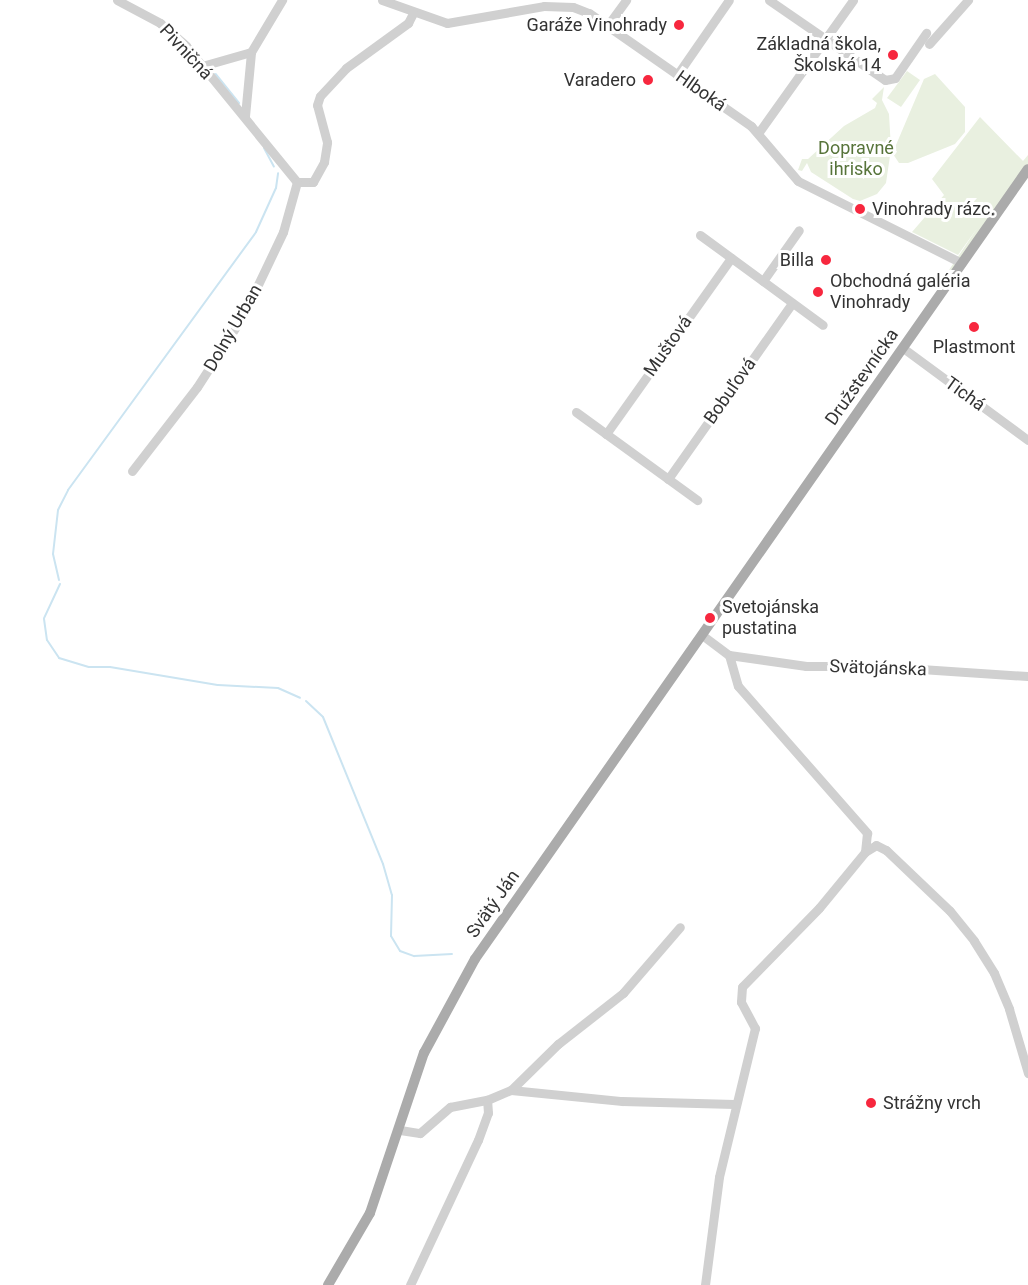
<!DOCTYPE html>
<html>
<head>
<meta charset="utf-8">
<style>
	body { margin:0 }
	#map { position:relative; width:1028px; height:1285px; overflow:hidden; background:#fff; font-family:Roboto,sans-serif }
	div>[style] { position:absolute }
	.green>* { inset:0; background:#e9f0e0 }
	.stream>* { height:2px; margin:-1px; padding:0 1px; transform-origin:1px; border-radius:1px; background:#cbe4f1 }
	.minor>* { height:9px; margin:-4.5px; padding:0 4.5px; transform-origin:4.5px; border-radius:4.5px; background:#d0d0d0 }
	.major>* { height:10px; margin:-5px; padding:0 5px; transform-origin:5px; border-radius:5px; background:#ababab }
	.dots>* { width:16px; height:16px; translate:-50% -50%; box-sizing:border-box; border:3px solid #fff; border-radius:50% }
	span { translate:-50% -50%; white-space:nowrap; text-align:center; line-height:1.15; -webkit-text-stroke:6px #fff; paint-order:stroke }
	.poi-label { font-size:18px; color:#333 }
	.right { translate:-100% -50%; text-align:right }
	.left { translate:0 -50%; text-align:left }
	.street-label { font-size:18px; color:#333 }
	.park-label { font-size:18px; color:#57743a }
</style>
</head>
<body>
<div id="map">
	<div class="green">
		<div style="clip-path:polygon(907px 71px,920px 80px,901px 107px,887px 98px)"></div>
		<div style="clip-path:polygon(935px 74px,965px 107px,965px 132px,955px 144px,908px 163px,899px 163px,893px 154px,896px 145px,924px 79px)"></div>
		<div style="clip-path:polygon(884px 87px,882px 100px,889px 114px,891px 149px,886px 183px,877px 194px,860px 201px,853px 199px,811px 172px,807px 163px,802px 171px,798px 170px,802px 159px,808px 159px,844px 126px,875px 108px,877px 103px,872px 99px)"></div>
		<div style="clip-path:polygon(980px 117px,1023px 161px,1028px 155px,1028px 175px,964px 267px,949px 270px,978px 227px,958px 255px,912px 232px,944px 195px,932px 179px)"></div>
	</div>
	<div class="stream">
		<div style="left:214px;top:72px;width:40px;rotate:51deg"></div>
		<div style="left:264px;top:148px;width:21px;rotate:62deg"></div>
		<div style="left:59px;top:580px;width:27px;rotate:-103deg"></div>
		<div style="left:53px;top:554px;width:44px;rotate:-83.5deg"></div>
		<div style="left:58px;top:510px;width:22px;rotate:-63deg"></div>
		<div style="left:68px;top:490px;width:319px;rotate:-53.9deg"></div>
		<div style="left:256px;top:232px;width:48px;rotate:-65.6deg"></div>
		<div style="left:276px;top:188px;width:15px;rotate:-82deg"></div>
		<div style="left:60px;top:584px;width:38px;rotate:115deg"></div>
		<div style="left:44px;top:619px;width:21px;rotate:82deg"></div>
		<div style="left:47px;top:640px;width:22px;rotate:56deg"></div>
		<div style="left:59px;top:658px;width:31px;rotate:17deg"></div>
		<div style="left:89px;top:667px;width:21px"></div>
		<div style="left:110px;top:667px;width:109px;rotate:9.5deg"></div>
		<div style="left:218px;top:685px;width:60px;rotate:2.9deg"></div>
		<div style="left:278px;top:688px;width:24px;rotate:24deg"></div>
		<div style="left:306px;top:701px;width:23px;rotate:43deg"></div>
		<div style="left:323px;top:717px;width:159px;rotate:67.8deg"></div>
		<div style="left:383px;top:864px;width:32px;rotate:74deg"></div>
		<div style="left:392px;top:895px;width:41px;rotate:91.4deg"></div>
		<div style="left:391px;top:936px;width:17px;rotate:59deg"></div>
		<div style="left:400px;top:951px;width:15px;rotate:20deg"></div>
		<div style="left:414px;top:956px;width:38px;rotate:-3deg"></div>
	</div>
	<div class="minor">
		<div style="left:117px;top:0;width:49px;rotate:28.1deg"></div>
		<div style="left:160px;top:23px;width:35px;rotate:41deg"></div>
		<div style="left:186px;top:46px;width:176px;rotate:50.8deg"></div>
		<div style="left:382px;top:0;width:69px;rotate:19.5deg"></div>
		<div style="left:447px;top:23px;width:98px;rotate:-9.9deg"></div>
		<div style="left:544px;top:6px;width:29px;rotate:2deg"></div>
		<div style="left:573px;top:7px;width:17px;rotate:21deg"></div>
		<div style="left:589px;top:13px;width:198px;rotate:34.9deg"></div>
		<div style="left:751px;top:126px;width:72px;rotate:49.5deg"></div>
		<div style="left:798px;top:181px;width:183px;rotate:26.6deg"></div>
		<div style="left:769px;top:0;width:141px;rotate:34.6deg"></div>
		<div style="left:885px;top:80px;width:10px;rotate:-11deg"></div>
		<div style="left:895px;top:78px;width:55px;rotate:-55.4deg"></div>
		<div style="left:608px;top:25px;width:31px;rotate:-54deg"></div>
		<div style="left:929px;top:44px;width:59px;rotate:-48.4deg"></div>
		<div style="left:202px;top:66px;width:51px;rotate:-15.9deg"></div>
		<div style="left:677px;top:75px;width:91px;rotate:-55.3deg"></div>
		<div style="left:245px;top:116px;width:64px;rotate:-84.6deg"></div>
		<div style="left:251px;top:52px;width:61px;rotate:-59.2deg"></div>
		<div style="left:759px;top:132px;width:162px;rotate:-54.5deg"></div>
		<div style="left:297px;top:182px;width:16px"></div>
		<div style="left:313px;top:182px;width:23px;rotate:-61deg"></div>
		<div style="left:324px;top:162px;width:20px;rotate:-81deg"></div>
		<div style="left:327px;top:142px;width:38px;rotate:-105deg"></div>
		<div style="left:317px;top:105px;width:9px;rotate:-72deg"></div>
		<div style="left:320px;top:96px;width:38px;rotate:-47deg"></div>
		<div style="left:346px;top:68px;width:77px;rotate:-36deg"></div>
		<div style="left:408px;top:23px;width:11px;rotate:-63deg"></div>
		<div style="left:700px;top:235px;width:152px;rotate:36.2deg"></div>
		<div style="left:763px;top:281px;width:62px;rotate:-54.8deg"></div>
		<div style="left:903px;top:348px;width:155px;rotate:36.4deg"></div>
		<div style="left:576px;top:412px;width:150px;rotate:36deg"></div>
		<div style="left:606px;top:434px;width:216px;rotate:-54.6deg"></div>
		<div style="left:132px;top:471px;width:106px;rotate:-52.3deg"></div>
		<div style="left:197px;top:387px;width:85px;rotate:-57.1deg"></div>
		<div style="left:243px;top:316px;width:93px;rotate:-64.5deg"></div>
		<div style="left:283px;top:232px;width:52px;rotate:-74.4deg"></div>
		<div style="left:668px;top:479px;width:215px;rotate:-54.8deg"></div>
		<div style="left:702px;top:635px;width:34px;rotate:37deg"></div>
		<div style="left:729px;top:655px;width:32px;rotate:74deg"></div>
		<div style="left:738px;top:686px;width:196px;rotate:48.7deg"></div>
		<div style="left:867px;top:833px;width:19px;rotate:96deg"></div>
		<div style="left:865px;top:852px;width:72px;rotate:129.4deg"></div>
		<div style="left:819px;top:908px;width:110px;rotate:134.3deg"></div>
		<div style="left:742px;top:987px;width:15px;rotate:94deg"></div>
		<div style="left:741px;top:1002px;width:30px;rotate:62deg"></div>
		<div style="left:755px;top:1028px;width:153px;rotate:103.6deg"></div>
		<div style="left:719px;top:1177px;width:109px;rotate:97.4deg"></div>
		<div style="left:729px;top:655px;width:78px;rotate:8.1deg"></div>
		<div style="left:806px;top:666px;width:70px"></div>
		<div style="left:876px;top:666px;width:152px;rotate:3.8deg"></div>
		<div style="left:865px;top:852px;width:13px;rotate:-32deg"></div>
		<div style="left:876px;top:845px;width:11px;rotate:27deg"></div>
		<div style="left:886px;top:850px;width:88px;rotate:43.6deg"></div>
		<div style="left:950px;top:911px;width:38px;rotate:51deg"></div>
		<div style="left:974px;top:941px;width:38px;rotate:58deg"></div>
		<div style="left:994px;top:973px;width:39px;rotate:67deg"></div>
		<div style="left:1009px;top:1009px;width:67px;rotate:73.5deg"></div>
		<div style="left:511px;top:1090px;width:112px;rotate:5.7deg"></div>
		<div style="left:622px;top:1101px;width:112px;rotate:1.5deg"></div>
		<div style="left:400px;top:1130px;width:20px;rotate:9deg"></div>
		<div style="left:420px;top:1133px;width:40px;rotate:-41deg"></div>
		<div style="left:450px;top:1107px;width:38px;rotate:-11deg"></div>
		<div style="left:487px;top:1100px;width:26px;rotate:-23deg"></div>
		<div style="left:511px;top:1090px;width:66px;rotate:-44.4deg"></div>
		<div style="left:558px;top:1044px;width:83px;rotate:-38.1deg"></div>
		<div style="left:623px;top:993px;width:87px;rotate:-49.2deg"></div>
		<div style="left:410px;top:1285px;width:160px;rotate:-64.9deg"></div>
		<div style="left:478px;top:1140px;width:29px;rotate:-70deg"></div>
		<div style="left:488px;top:1113px;width:13px;rotate:-94deg"></div>
	</div>
	<div class="major">
		<div style="left:328px;top:1285px;width:83px;rotate:-59.7deg"></div>
		<div style="left:370px;top:1213px;width:169px;rotate:-71.4deg"></div>
		<div style="left:424px;top:1053px;width:107px;rotate:-61.5deg"></div>
		<div style="left:475px;top:959px;width:964px;rotate:-55.01deg"></div>
	</div>
	<div class="dots">
		<div style="left:679px;top:25px;background:#f7273e"></div>
		<div style="left:893px;top:55px;background:#f7273e"></div>
		<div style="left:648px;top:80px;background:#f7273e"></div>
		<div style="left:860px;top:209px;background:#f7273e"></div>
		<div style="left:826px;top:260px;background:#f7273e"></div>
		<div style="left:818px;top:292px;background:#f7273e"></div>
		<div style="left:974px;top:327px;background:#f7273e"></div>
		<div style="left:710px;top:618px;background:#f7273e"></div>
		<div style="left:871px;top:1103px;background:#f7273e"></div>
	</div>
	<div class="poi-label">
		<span class="right" style="left:667px;top:25px">Garáže Vinohrady</span>
		<span class="right" style="left:881px;top:55px">Základná škola,<br>Školská 14</span>
		<span class="right" style="left:636px;top:80px">Varadero</span>
		<span class="left" style="left:872px;top:209px">Vinohrady rázc.</span>
		<span class="right" style="left:814px;top:260px">Billa</span>
		<span class="left" style="left:830px;top:292px">Obchodná galéria<br>Vinohrady</span>
		<span style="left:974px;top:347px">Plastmont</span>
		<span class="left" style="left:722px;top:618px">Svetojánska<br>pustatina</span>
		<span class="left" style="left:883px;top:1103px">Strážny vrch</span>
	</div>
	<div class="street-label">
		<span style="left:186px;top:52px;rotate:47deg">Pivničná</span>
		<span style="left:701px;top:91px;rotate:35deg">Hlboká</span>
		<span style="left:233px;top:328px;rotate:-60deg">Dolný Urban</span>
		<span style="left:668px;top:346px;rotate:-55deg">Muštová</span>
		<span style="left:862px;top:377px;rotate:-55deg">Družstevnícka</span>
		<span style="left:730px;top:391px;rotate:-55deg">Bobuľová</span>
		<span style="left:965px;top:394px;rotate:36deg">Tichá</span>
		<span style="left:878px;top:668px;rotate:2deg">Svätojánska</span>
		<span style="left:493px;top:904px;rotate:-55deg">Svätý Ján</span>
	</div>
	<div class="park-label">
		<span style="left:856px;top:159px">Dopravné<br>ihrisko</span>
	</div>
</div>
</body>
</html>
